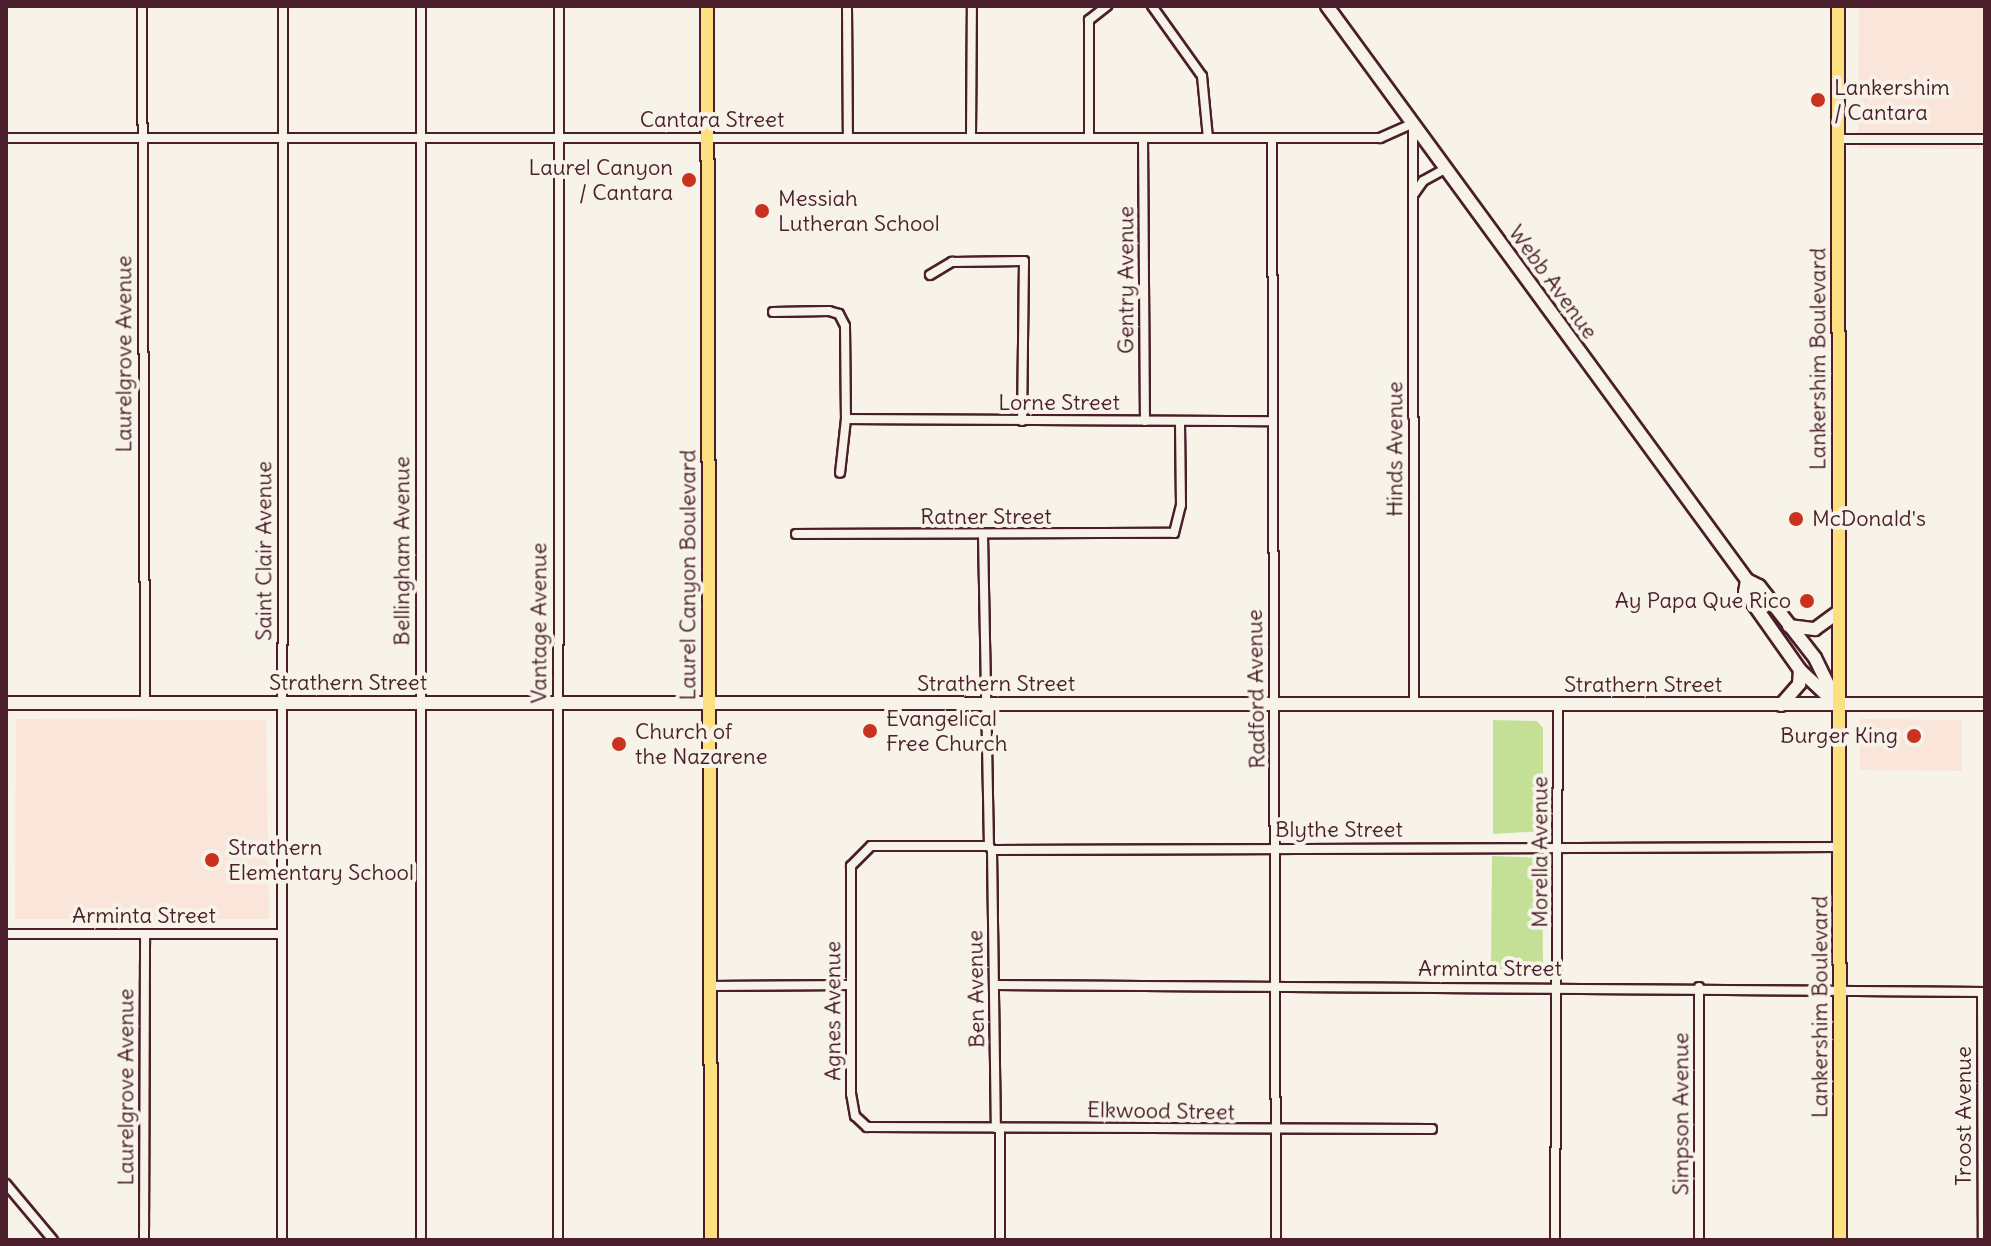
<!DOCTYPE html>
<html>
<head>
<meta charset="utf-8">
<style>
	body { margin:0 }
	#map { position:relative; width:1991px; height:1246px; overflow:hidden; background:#f7f3e8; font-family:Delius,sans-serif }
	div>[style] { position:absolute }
	.built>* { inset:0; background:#f9e5d9 }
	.green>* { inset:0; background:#c4e097 }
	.roads { filter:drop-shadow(2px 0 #4a1f2b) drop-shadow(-2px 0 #4a1f2b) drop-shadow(0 2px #4a1f2b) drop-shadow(0 -2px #4a1f2b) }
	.street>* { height:8px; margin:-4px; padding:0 4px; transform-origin:4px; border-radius:4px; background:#f7f3e8 }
	.secondary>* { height:12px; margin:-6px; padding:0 6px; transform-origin:6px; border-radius:6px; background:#f7f3e8 }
	.primary>* { height:12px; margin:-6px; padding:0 6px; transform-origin:6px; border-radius:6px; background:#fce080 }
	.dots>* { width:22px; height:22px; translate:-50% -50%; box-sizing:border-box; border:4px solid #f7f3e8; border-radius:50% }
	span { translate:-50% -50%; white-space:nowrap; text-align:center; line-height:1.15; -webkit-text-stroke:8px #f7f3e8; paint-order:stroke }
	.poi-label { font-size:22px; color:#4a1f2b }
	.left { translate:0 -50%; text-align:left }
	.right { translate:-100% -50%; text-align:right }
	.street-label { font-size:22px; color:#4a1f2b }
	.frame { position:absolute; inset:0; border:8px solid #4a1f2b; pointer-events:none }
</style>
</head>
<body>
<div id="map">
	<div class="built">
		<div style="clip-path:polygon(1859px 6px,1985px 6px,1985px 149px,1858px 148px)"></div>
		<div style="clip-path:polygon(16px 719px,266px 720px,269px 919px,15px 919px)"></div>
		<div style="clip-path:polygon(1860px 719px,1962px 720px,1962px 771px,1860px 770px)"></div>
	</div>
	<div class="green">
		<div style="clip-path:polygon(1493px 720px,1537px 721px,1543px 728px,1543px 831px,1493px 834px)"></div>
		<div style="clip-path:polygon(1492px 856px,1542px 858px,1543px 969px,1491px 969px)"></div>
	</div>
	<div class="roads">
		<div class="street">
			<div style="left:142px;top:6px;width:695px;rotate:89.75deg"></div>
			<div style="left:847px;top:6px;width:132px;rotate:89.6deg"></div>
			<div style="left:1152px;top:6px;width:86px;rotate:54.5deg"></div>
			<div style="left:1202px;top:76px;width:62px;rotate:84.5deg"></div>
			<div style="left:1413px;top:125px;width:579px;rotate:89.9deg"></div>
			<div style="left:971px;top:137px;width:131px;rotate:-89.6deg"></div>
			<div style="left:6px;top:138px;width:1374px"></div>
			<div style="left:1380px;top:138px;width:36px;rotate:-24deg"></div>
			<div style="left:1089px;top:138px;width:118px;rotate:-90deg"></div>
			<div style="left:1089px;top:20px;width:23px;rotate:-38deg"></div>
			<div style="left:1143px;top:138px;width:283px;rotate:89.6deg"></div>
			<div style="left:1272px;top:138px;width:1102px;rotate:89.79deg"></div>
			<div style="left:1838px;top:139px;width:147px"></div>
			<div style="left:1414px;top:194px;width:16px;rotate:-55deg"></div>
			<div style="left:1423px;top:181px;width:25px;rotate:-29deg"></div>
			<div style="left:930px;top:275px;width:26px;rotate:-31deg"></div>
			<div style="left:952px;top:262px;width:72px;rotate:-0.8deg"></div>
			<div style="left:1024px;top:261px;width:160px;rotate:90.7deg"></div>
			<div style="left:773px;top:312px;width:56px;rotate:-1deg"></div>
			<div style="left:829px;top:311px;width:10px;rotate:17deg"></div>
			<div style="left:839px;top:314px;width:13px;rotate:63deg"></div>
			<div style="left:845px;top:326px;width:93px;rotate:89.4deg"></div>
			<div style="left:846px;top:419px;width:54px;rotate:96.3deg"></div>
			<div style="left:846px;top:419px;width:426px;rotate:0.3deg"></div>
			<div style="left:796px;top:534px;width:378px;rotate:-0.2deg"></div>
			<div style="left:1174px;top:533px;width:29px;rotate:-76deg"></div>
			<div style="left:1181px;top:505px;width:84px;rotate:-90.7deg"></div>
			<div style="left:983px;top:535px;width:311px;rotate:88.9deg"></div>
			<div style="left:992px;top:850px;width:278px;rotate:89.2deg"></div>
			<div style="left:6px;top:934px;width:275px"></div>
			<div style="left:994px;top:985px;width:991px;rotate:0.4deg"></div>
			<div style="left:710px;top:986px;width:141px;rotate:-0.4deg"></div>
			<div style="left:1699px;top:987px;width:253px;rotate:90deg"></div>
			<div style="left:1982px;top:992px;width:248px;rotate:89.8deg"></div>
			<div style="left:1000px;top:1128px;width:112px;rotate:90deg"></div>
			<div style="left:1432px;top:1129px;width:565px;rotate:-179.8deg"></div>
			<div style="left:867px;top:1127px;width:16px;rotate:-137deg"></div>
			<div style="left:855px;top:1116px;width:22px;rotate:-100deg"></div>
			<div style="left:851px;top:1094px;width:228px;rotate:-90deg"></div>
			<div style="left:851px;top:866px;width:28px;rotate:-45deg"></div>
			<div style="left:871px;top:846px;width:118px"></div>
			<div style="left:989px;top:846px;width:5px;rotate:53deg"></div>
			<div style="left:992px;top:850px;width:847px;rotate:-0.2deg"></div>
			<div style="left:6px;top:1184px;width:73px;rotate:50deg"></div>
			<div style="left:144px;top:1240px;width:306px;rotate:-89.8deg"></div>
			<div style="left:282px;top:1240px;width:1234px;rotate:-89.95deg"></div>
			<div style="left:421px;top:1240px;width:1234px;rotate:-90deg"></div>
			<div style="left:558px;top:1240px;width:1234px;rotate:-89.95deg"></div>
			<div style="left:1555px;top:1240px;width:535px;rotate:-89.68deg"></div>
		</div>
		<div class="secondary">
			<div style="left:1327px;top:6px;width:711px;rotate:53.81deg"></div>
			<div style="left:1747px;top:580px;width:13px;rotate:27deg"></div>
			<div style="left:1759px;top:586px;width:91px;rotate:52.1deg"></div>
			<div style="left:1815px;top:658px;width:52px;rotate:63.9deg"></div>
			<div style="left:1747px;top:580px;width:12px;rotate:99deg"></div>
			<div style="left:1745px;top:592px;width:95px;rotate:54.8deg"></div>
			<div style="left:1800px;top:670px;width:44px;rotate:43.2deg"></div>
			<div style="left:1789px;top:626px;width:26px;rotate:7deg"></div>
			<div style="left:1815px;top:629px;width:29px;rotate:-36deg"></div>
			<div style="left:6px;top:703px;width:1979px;rotate:0.03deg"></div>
			<div style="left:1781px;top:705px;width:28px;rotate:-49deg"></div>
			<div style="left:1799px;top:684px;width:14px;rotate:-86deg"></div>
		</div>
		<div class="primary">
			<div style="left:707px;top:6px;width:1234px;rotate:89.81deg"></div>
			<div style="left:1838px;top:6px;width:1234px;rotate:89.91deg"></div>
		</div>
	</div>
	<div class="dots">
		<div style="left:1818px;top:100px;background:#c8321e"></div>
		<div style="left:689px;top:180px;background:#c8321e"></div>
		<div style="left:762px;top:211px;background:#c8321e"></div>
		<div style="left:1796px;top:519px;background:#c8321e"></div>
		<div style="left:1807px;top:601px;background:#c8321e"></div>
		<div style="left:870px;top:731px;background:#c8321e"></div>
		<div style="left:1914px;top:736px;background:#c8321e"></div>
		<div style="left:619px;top:744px;background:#c8321e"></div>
		<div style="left:212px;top:860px;background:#c8321e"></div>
	</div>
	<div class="poi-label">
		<span class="left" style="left:1834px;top:100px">Lankershim<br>/ Cantara</span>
		<span class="right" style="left:673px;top:180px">Laurel Canyon<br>/ Cantara</span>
		<span class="left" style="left:778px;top:211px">Messiah<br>Lutheran School</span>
		<span class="left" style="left:1812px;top:519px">McDonald's</span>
		<span class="right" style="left:1791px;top:601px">Ay Papa Que Rico</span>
		<span class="left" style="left:886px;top:731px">Evangelical<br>Free Church</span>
		<span class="left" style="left:635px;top:744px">Church of<br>the Nazarene</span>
		<span class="right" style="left:1898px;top:736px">Burger King</span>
		<span class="left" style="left:228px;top:860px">Strathern<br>Elementary School</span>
	</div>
	<div class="street-label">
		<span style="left:712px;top:120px">Cantara Street</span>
		<span style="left:1126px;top:280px;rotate:-90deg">Gentry Avenue</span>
		<span style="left:1553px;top:282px;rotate:54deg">Webb Avenue</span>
		<span style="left:124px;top:354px;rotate:-90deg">Laurelgrove Avenue</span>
		<span style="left:1818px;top:359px;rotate:-90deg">Lankershim Boulevard</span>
		<span style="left:1059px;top:403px">Lorne Street</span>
		<span style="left:1395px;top:449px;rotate:-90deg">Hinds Avenue</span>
		<span style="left:986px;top:517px">Ratner Street</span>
		<span style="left:264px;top:551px;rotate:-90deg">Saint Clair Avenue</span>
		<span style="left:402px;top:551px;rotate:-90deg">Bellingham Avenue</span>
		<span style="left:688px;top:575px;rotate:-90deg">Laurel Canyon Boulevard</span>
		<span style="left:539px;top:623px;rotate:-90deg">Vantage Avenue</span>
		<span style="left:348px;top:683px">Strathern Street</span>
		<span style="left:996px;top:684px">Strathern Street</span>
		<span style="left:1643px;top:685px">Strathern Street</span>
		<span style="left:1256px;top:689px;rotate:-91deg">Radford Avenue</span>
		<span style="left:1339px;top:830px">Blythe Street</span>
		<span style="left:1540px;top:852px;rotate:-90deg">Morella Avenue</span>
		<span style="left:144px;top:916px">Arminta Street</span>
		<span style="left:1490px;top:969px">Arminta Street</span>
		<span style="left:976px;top:989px;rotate:-91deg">Ben Avenue</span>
		<span style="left:1820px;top:1007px;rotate:-90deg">Lankershim Boulevard</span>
		<span style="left:833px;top:1011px;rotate:-90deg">Agnes Avenue</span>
		<span style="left:126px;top:1087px;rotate:-90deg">Laurelgrove Avenue</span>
		<span style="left:1161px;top:1111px;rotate:1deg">Elkwood Street</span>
		<span style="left:1681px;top:1114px;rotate:-90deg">Simpson Avenue</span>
		<span style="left:1964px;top:1116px;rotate:-90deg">Troost Avenue</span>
	</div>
	<div class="frame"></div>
</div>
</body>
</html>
